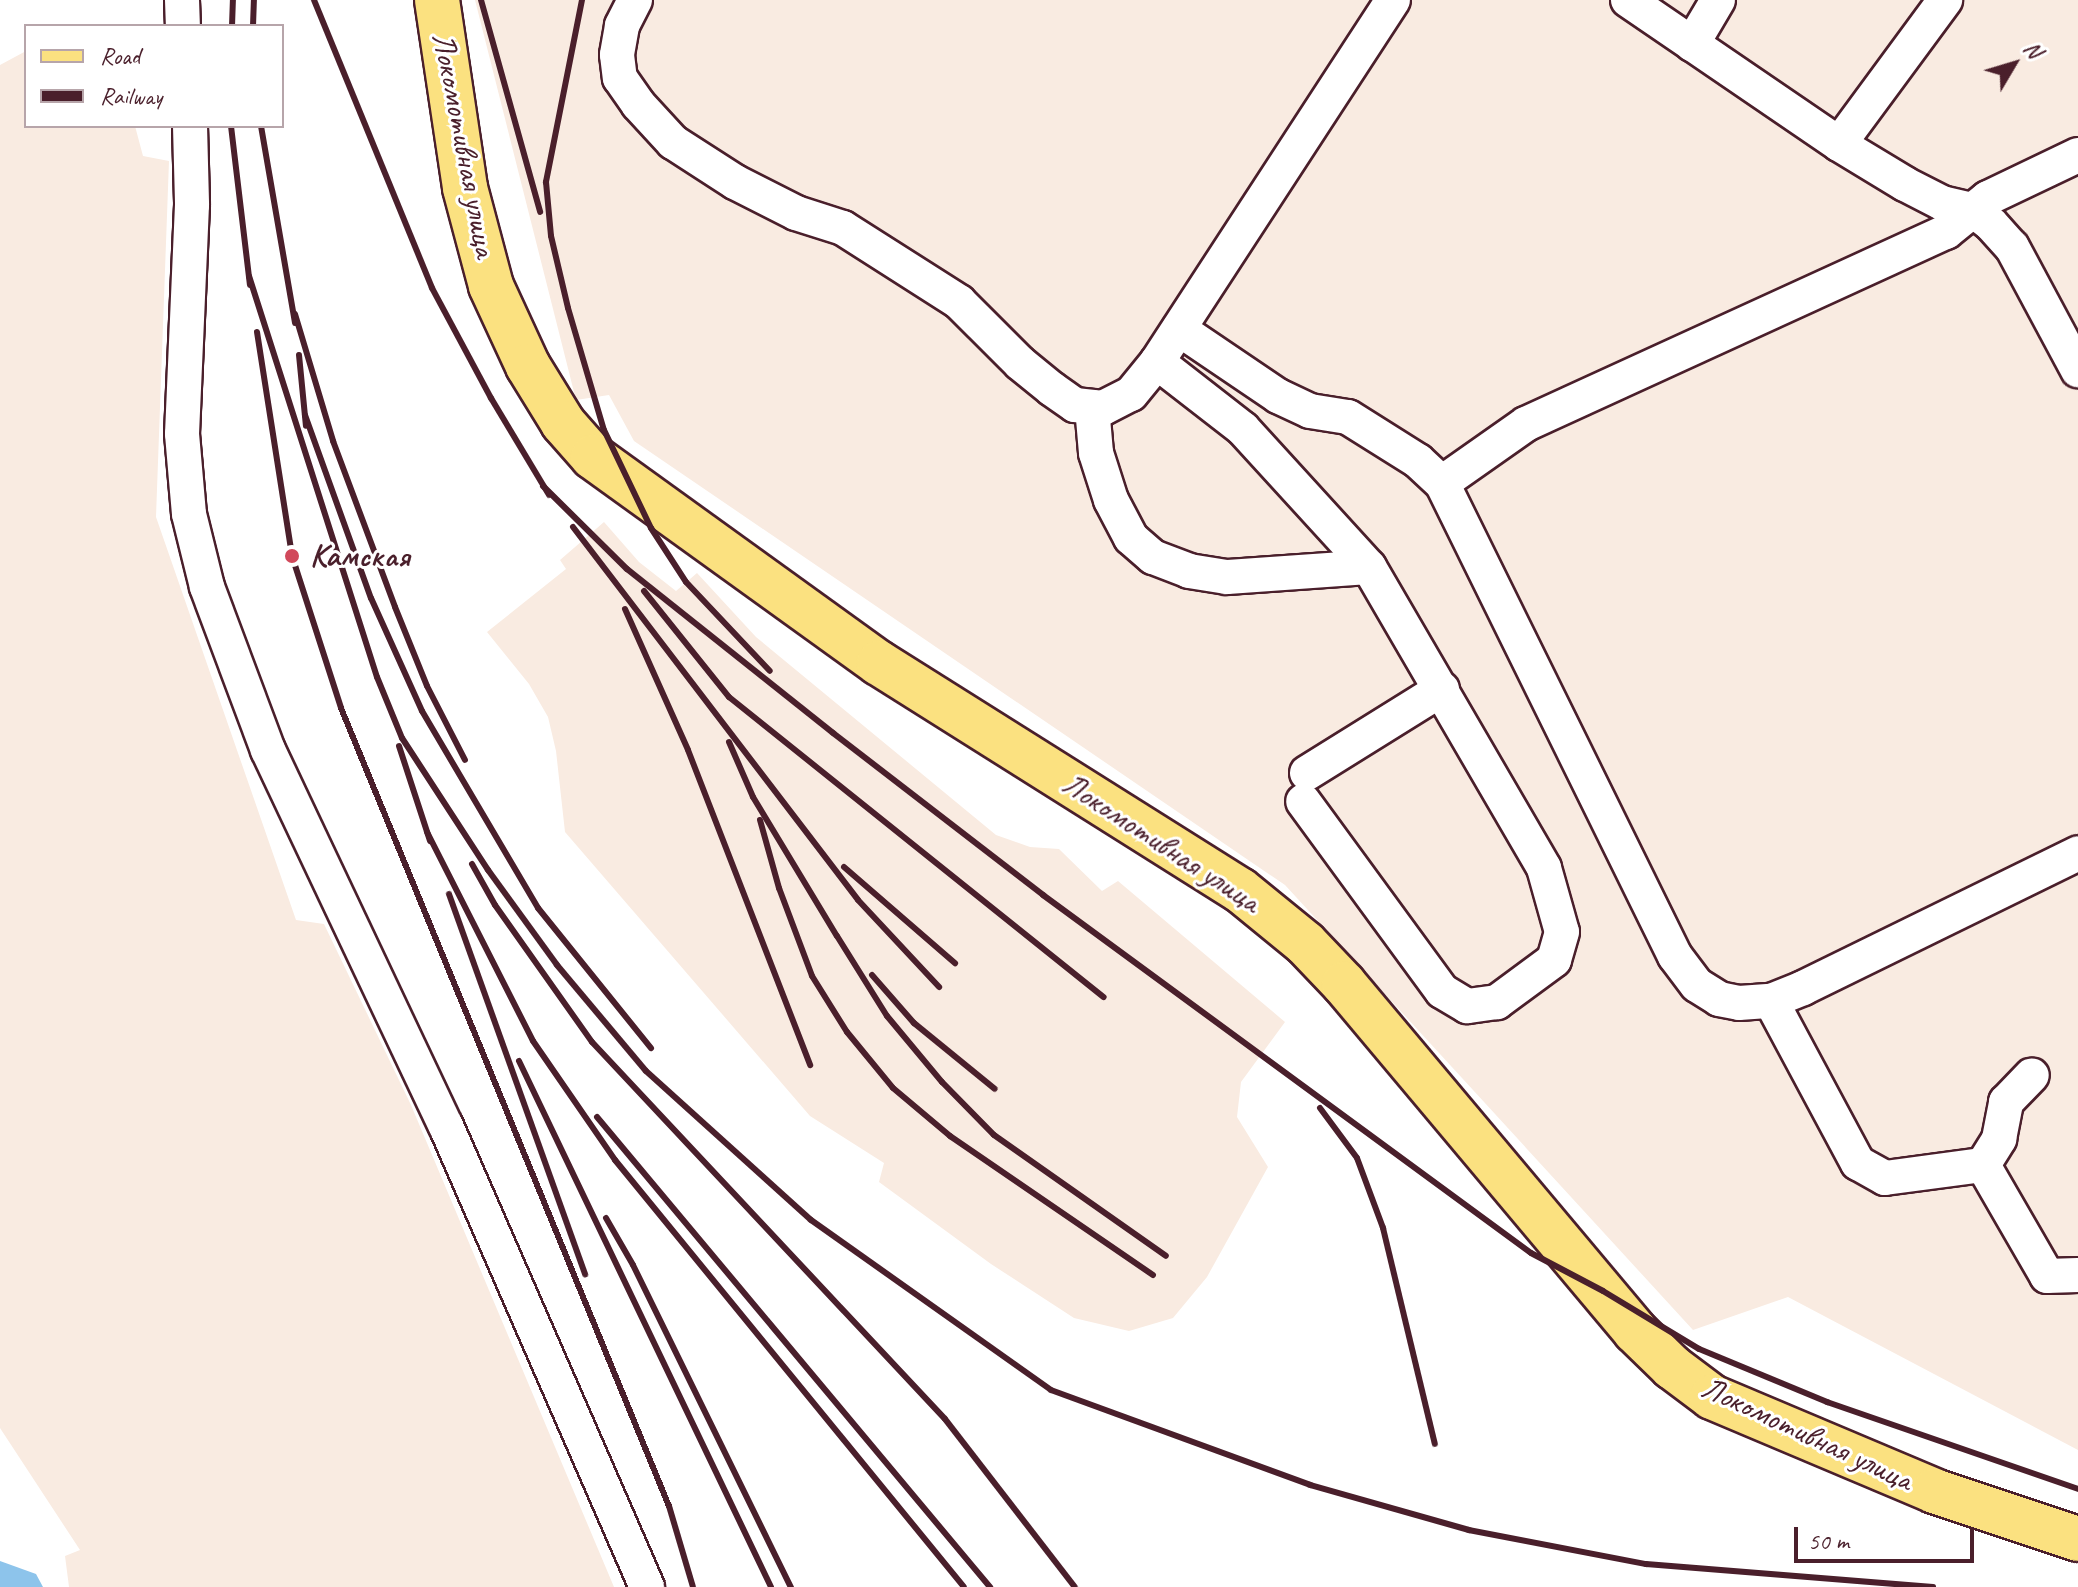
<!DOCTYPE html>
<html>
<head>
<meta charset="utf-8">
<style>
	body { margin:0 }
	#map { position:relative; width:2078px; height:1587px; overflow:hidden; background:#fff; font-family:Caveat,sans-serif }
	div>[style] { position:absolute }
	.built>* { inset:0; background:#f9ebe1 }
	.water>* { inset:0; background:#8dc4eb }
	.roads { filter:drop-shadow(2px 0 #4a1f2b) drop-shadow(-2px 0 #4a1f2b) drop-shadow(0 2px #4a1f2b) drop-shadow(0 -2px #4a1f2b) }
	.minor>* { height:34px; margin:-17px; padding:0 17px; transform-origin:17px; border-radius:17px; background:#fff }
	.major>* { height:44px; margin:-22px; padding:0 22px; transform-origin:22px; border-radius:22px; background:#fbe180 }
	.rail>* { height:6px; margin:-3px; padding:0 3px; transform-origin:3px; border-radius:3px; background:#4a1f2b }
	.dots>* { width:22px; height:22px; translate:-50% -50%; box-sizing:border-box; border:4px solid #fff; border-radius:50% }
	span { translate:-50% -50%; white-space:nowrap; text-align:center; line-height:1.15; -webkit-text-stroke:6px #fff; paint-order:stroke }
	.street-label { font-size:32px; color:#4a1f2b }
	.poi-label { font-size:32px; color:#4a1f2b; font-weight:700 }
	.left { translate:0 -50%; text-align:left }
	.legend { position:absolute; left:24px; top:24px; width:260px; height:104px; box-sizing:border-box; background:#fff; border:2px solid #b7a5aa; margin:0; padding:10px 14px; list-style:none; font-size:24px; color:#4a1f2b }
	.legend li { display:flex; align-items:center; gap:16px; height:40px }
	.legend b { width:40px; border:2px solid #b7a5aa }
	.north { position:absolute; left:1974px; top:24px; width:80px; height:80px; -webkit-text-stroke:6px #fff; paint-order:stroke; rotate:52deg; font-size:22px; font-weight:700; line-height:32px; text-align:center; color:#4a1f2b }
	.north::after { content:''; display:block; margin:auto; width:28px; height:36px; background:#4a1f2b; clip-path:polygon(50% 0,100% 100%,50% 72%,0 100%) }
	.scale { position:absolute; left:1794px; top:1527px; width:180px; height:36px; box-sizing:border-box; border:4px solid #4a1f2b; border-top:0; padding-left:10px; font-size:24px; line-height:28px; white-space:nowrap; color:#4a1f2b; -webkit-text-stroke:6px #fff; paint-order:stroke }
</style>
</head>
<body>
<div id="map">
	<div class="built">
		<div style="clip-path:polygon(475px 0,2078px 0,2078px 1450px,1788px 1297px,1693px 1330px,1285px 885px,634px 441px,609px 395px,576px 400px)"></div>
		<div style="clip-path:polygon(26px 51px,26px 126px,135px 126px,143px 156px,169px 161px,156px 517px,296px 920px,324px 924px,411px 1105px,614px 1587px,69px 1587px,65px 1556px,80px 1550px,0 1428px,0 65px)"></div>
		<div style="clip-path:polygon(604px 522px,639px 562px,676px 591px,697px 573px,756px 637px,996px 835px,1030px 847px,1059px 849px,1102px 891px,1118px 881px,1285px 1022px,1241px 1082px,1237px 1117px,1268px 1167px,1207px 1277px,1173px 1318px,1129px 1331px,1074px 1318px,991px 1264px,879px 1182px,884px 1163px,810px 1116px,565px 832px,556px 751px,548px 717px,529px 684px,487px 632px,566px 569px,560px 560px)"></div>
	</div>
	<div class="water">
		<div style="clip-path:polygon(0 1561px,36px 1574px,43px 1587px,0 1587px)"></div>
	</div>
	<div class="roads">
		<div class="minor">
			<div style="left:182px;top:0;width:26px;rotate:88deg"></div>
			<div style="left:635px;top:0;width:29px;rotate:117deg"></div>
			<div style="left:622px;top:26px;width:29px;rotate:100deg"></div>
			<div style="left:617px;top:55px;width:23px;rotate:83deg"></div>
			<div style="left:620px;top:78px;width:32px;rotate:55deg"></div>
			<div style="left:638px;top:104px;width:52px;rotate:47.4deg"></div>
			<div style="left:673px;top:142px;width:74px;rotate:32.8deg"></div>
			<div style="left:735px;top:182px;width:68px;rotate:26.9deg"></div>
			<div style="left:796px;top:213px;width:49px;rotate:17.7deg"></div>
			<div style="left:843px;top:228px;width:138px;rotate:32.5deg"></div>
			<div style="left:959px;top:302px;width:86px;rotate:45deg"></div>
			<div style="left:1020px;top:363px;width:41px;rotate:39.1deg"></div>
			<div style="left:1052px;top:389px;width:28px;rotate:35deg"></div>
			<div style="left:1075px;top:405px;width:28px;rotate:6deg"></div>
			<div style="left:1103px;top:408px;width:31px;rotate:-27deg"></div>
			<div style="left:1131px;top:394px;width:41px;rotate:-50.9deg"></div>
			<div style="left:1157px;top:362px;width:432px;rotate:-56.9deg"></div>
			<div style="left:1628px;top:0;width:255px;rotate:34.3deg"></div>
			<div style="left:1839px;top:144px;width:77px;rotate:31.2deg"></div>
			<div style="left:1905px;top:184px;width:42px;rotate:27.2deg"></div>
			<div style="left:1942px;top:203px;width:32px;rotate:13deg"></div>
			<div style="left:1973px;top:210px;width:23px;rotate:38deg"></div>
			<div style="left:1991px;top:224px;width:31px;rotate:48deg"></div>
			<div style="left:2012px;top:247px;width:140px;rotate:61.8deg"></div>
			<div style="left:1692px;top:44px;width:51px;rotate:-59.4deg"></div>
			<div style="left:190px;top:126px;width:79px;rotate:88.5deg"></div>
			<div style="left:192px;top:205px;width:229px;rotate:92.5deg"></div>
			<div style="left:182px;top:434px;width:80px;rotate:85deg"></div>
			<div style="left:189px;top:514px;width:75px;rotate:76.1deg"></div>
			<div style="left:207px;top:587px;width:174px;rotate:69.5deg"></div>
			<div style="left:268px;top:750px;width:416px;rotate:64.7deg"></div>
			<div style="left:446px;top:1126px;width:503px;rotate:66.44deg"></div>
			<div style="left:1839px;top:144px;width:179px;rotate:-53.6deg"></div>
			<div style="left:1179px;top:329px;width:120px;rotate:34.1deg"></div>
			<div style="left:1278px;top:396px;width:35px;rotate:25deg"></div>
			<div style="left:1310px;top:411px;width:38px;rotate:9deg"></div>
			<div style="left:1348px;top:417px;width:83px;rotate:32.2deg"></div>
			<div style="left:1418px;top:461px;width:33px;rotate:43deg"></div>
			<div style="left:1442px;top:483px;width:527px;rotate:63.78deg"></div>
			<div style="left:1675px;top:956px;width:36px;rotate:53deg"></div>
			<div style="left:1697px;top:985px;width:26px;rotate:32deg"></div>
			<div style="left:1719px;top:999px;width:20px;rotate:11deg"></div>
			<div style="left:1739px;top:1003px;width:32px;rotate:-4deg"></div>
			<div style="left:1771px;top:1001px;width:35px;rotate:-22deg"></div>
			<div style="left:1803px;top:988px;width:306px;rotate:-26.1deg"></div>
			<div style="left:1157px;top:362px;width:109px;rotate:37.9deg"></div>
			<div style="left:1243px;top:429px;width:187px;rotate:47.6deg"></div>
			<div style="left:1369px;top:567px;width:348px;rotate:59.8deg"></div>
			<div style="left:1544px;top:868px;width:66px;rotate:74.3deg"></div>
			<div style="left:1562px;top:932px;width:29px;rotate:106deg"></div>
			<div style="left:1554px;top:960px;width:71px;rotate:143.6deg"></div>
			<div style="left:1497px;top:1002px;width:30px;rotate:172deg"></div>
			<div style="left:1467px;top:1006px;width:29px;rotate:-149deg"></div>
			<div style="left:1442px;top:991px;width:235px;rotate:-126.2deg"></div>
			<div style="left:1092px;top:407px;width:46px;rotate:85deg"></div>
			<div style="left:1096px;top:453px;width:49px;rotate:72.3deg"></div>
			<div style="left:1111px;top:500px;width:43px;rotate:62.2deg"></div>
			<div style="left:1131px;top:538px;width:29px;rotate:41deg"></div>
			<div style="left:1153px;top:557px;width:39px;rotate:21deg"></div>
			<div style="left:1189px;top:571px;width:38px;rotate:9deg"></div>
			<div style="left:1227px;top:577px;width:142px;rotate:-4deg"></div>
			<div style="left:1442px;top:483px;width:103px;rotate:-35.1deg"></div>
			<div style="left:1526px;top:424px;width:462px;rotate:-24.6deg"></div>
			<div style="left:1946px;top:232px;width:54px;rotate:-39deg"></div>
			<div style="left:1988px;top:198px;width:100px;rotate:-25.5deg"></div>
			<div style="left:1307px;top:773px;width:159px;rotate:-31.9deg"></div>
			<div style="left:1771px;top:1001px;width:184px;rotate:61.8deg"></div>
			<div style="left:1858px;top:1163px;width:31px;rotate:29deg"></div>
			<div style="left:1885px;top:1178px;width:99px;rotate:-7.6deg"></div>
			<div style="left:1983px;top:1165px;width:31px;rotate:-58deg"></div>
			<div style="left:1999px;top:1139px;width:38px;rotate:-79deg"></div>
			<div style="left:2006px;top:1102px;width:37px;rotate:-46deg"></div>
			<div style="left:1983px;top:1165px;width:128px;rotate:60deg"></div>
			<div style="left:2047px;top:1276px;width:31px;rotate:-2deg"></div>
		</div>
		<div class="major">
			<div style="left:437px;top:0;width:190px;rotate:81.5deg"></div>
			<div style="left:465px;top:188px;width:101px;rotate:75.1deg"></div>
			<div style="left:491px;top:286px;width:88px;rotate:65.2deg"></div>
			<div style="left:528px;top:366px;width:67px;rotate:58.4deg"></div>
			<div style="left:563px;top:423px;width:45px;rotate:48.6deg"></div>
			<div style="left:593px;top:457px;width:352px;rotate:35.8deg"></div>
			<div style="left:879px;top:663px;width:426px;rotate:32.2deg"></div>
			<div style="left:1240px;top:890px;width:84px;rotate:39.2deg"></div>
			<div style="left:1305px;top:943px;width:57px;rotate:46.4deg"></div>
			<div style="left:1344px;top:984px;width:453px;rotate:50deg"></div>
			<div style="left:1635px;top:1331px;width:52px;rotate:44.2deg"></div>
			<div style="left:1672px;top:1367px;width:50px;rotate:36.9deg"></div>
			<div style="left:1712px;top:1397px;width:241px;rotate:22.9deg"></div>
			<div style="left:1934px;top:1491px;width:152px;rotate:18.4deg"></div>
		</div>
	</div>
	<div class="rail">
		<div style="left:314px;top:0;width:311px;rotate:67.7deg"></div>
		<div style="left:432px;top:288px;width:125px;rotate:61.8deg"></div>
		<div style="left:491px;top:398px;width:113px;rotate:59.1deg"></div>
		<div style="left:481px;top:0;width:220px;rotate:74.4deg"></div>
		<div style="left:582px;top:0;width:186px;rotate:101.2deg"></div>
		<div style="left:546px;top:182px;width:54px;rotate:84.7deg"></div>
		<div style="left:551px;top:236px;width:74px;rotate:76.7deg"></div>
		<div style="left:568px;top:308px;width:127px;rotate:73.6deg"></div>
		<div style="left:604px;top:430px;width:109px;rotate:64.4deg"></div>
		<div style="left:651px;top:528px;width:64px;rotate:57.1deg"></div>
		<div style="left:686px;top:582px;width:122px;rotate:46.7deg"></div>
		<div style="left:232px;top:26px;width:26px;rotate:-88deg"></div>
		<div style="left:253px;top:26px;width:26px;rotate:-88deg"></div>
		<div style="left:231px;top:126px;width:160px;rotate:83.2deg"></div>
		<div style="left:261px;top:126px;width:200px;rotate:80.2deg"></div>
		<div style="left:249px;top:276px;width:421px;rotate:72.3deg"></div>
		<div style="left:377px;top:677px;width:66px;rotate:67.7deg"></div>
		<div style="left:402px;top:738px;width:158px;rotate:56.9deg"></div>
		<div style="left:488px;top:870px;width:117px;rotate:54deg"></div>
		<div style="left:557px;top:965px;width:138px;rotate:50deg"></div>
		<div style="left:646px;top:1071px;width:222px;rotate:42.1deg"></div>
		<div style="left:811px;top:1220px;width:294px;rotate:35.3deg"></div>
		<div style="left:1051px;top:1390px;width:276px;rotate:20.1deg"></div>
		<div style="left:1310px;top:1485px;width:165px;rotate:15.8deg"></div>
		<div style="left:1469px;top:1530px;width:180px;rotate:10.9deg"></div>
		<div style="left:1646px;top:1564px;width:288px;rotate:4.6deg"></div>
		<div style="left:295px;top:314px;width:133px;rotate:73.3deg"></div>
		<div style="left:333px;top:441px;width:177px;rotate:69.5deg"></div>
		<div style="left:395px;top:607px;width:85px;rotate:67.9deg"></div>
		<div style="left:427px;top:686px;width:83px;rotate:62.8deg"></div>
		<div style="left:257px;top:332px;width:227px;rotate:81.1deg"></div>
		<div style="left:292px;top:556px;width:160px;rotate:72.1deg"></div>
		<div style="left:341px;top:708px;width:863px;rotate:67.66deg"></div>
		<div style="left:669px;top:1506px;width:84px;rotate:73.5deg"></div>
		<div style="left:299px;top:355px;width:71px;rotate:84.4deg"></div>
		<div style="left:305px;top:415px;width:195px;rotate:70.2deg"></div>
		<div style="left:371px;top:598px;width:124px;rotate:65.7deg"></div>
		<div style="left:422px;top:711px;width:229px;rotate:59.5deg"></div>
		<div style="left:538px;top:908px;width:180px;rotate:51.1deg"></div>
		<div style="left:543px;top:486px;width:118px;rotate:44.7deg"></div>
		<div style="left:627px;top:569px;width:263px;rotate:38.5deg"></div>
		<div style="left:833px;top:733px;width:265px;rotate:37.6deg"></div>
		<div style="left:1043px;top:895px;width:605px;rotate:36.26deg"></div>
		<div style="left:1531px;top:1253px;width:81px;rotate:27.8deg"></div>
		<div style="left:1603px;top:1291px;width:112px;rotate:31.1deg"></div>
		<div style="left:1699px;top:1349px;width:139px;rotate:22.5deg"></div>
		<div style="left:1827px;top:1402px;width:266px;rotate:19.1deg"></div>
		<div style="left:573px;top:527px;width:469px;rotate:52.6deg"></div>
		<div style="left:858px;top:900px;width:119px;rotate:47deg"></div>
		<div style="left:644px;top:591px;width:136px;rotate:51.3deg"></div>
		<div style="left:729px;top:697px;width:480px;rotate:38.7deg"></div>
		<div style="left:625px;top:609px;width:154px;rotate:65.9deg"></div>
		<div style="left:688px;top:750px;width:338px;rotate:68.8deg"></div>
		<div style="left:729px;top:742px;width:60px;rotate:66.4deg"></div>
		<div style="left:753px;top:797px;width:162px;rotate:58.9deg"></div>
		<div style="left:837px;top:936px;width:94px;rotate:58deg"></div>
		<div style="left:887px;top:1016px;width:86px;rotate:50.2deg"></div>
		<div style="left:942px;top:1082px;width:74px;rotate:45.5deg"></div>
		<div style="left:994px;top:1135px;width:210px;rotate:35.1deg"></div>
		<div style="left:399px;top:746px;width:100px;rotate:71.9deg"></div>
		<div style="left:760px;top:820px;width:71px;rotate:74.4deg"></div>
		<div style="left:779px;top:888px;width:94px;rotate:69.4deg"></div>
		<div style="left:812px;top:976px;width:66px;rotate:58deg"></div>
		<div style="left:847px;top:1032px;width:72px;rotate:50.6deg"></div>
		<div style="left:893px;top:1088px;width:75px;rotate:40.1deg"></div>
		<div style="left:950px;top:1136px;width:246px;rotate:34.4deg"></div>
		<div style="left:427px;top:832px;width:234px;rotate:63.1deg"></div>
		<div style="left:533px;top:1041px;width:145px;rotate:55.4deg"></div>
		<div style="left:615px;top:1160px;width:551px;rotate:50.74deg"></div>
		<div style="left:472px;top:864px;width:47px;rotate:60.7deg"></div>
		<div style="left:495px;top:905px;width:168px;rotate:54.7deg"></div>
		<div style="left:592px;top:1042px;width:516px;rotate:46.88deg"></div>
		<div style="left:945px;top:1419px;width:212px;rotate:52.3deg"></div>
		<div style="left:844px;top:867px;width:147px;rotate:40.9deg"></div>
		<div style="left:449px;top:894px;width:404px;rotate:70.3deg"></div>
		<div style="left:872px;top:975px;width:64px;rotate:48.8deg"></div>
		<div style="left:914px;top:1023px;width:104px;rotate:39.2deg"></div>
		<div style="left:519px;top:1061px;width:583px;rotate:64.4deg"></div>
		<div style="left:1320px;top:1108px;width:62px;rotate:53.5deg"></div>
		<div style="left:1357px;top:1158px;width:75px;rotate:69.6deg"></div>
		<div style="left:1383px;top:1228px;width:222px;rotate:76.5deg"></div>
		<div style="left:597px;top:1117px;width:613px;rotate:50.1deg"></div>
		<div style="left:606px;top:1218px;width:54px;rotate:60.1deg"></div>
		<div style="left:633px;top:1265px;width:359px;rotate:63.9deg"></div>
	</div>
	<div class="dots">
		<div style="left:292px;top:556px;background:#d1495b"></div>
	</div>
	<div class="street-label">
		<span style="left:464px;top:145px;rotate:79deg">Локомотивная улица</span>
		<span style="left:1161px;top:843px;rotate:33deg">Локомотивная улица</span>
		<span style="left:1807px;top:1434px;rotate:25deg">Локомотивная улица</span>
	</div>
	<div class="poi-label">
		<span class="left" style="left:310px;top:556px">Камская</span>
	</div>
	<ul class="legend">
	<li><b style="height:10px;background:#fbe180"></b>Road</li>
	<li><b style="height:10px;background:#4a1f2b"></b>Railway</li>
	</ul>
	<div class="north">N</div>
	<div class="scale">50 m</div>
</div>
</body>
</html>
